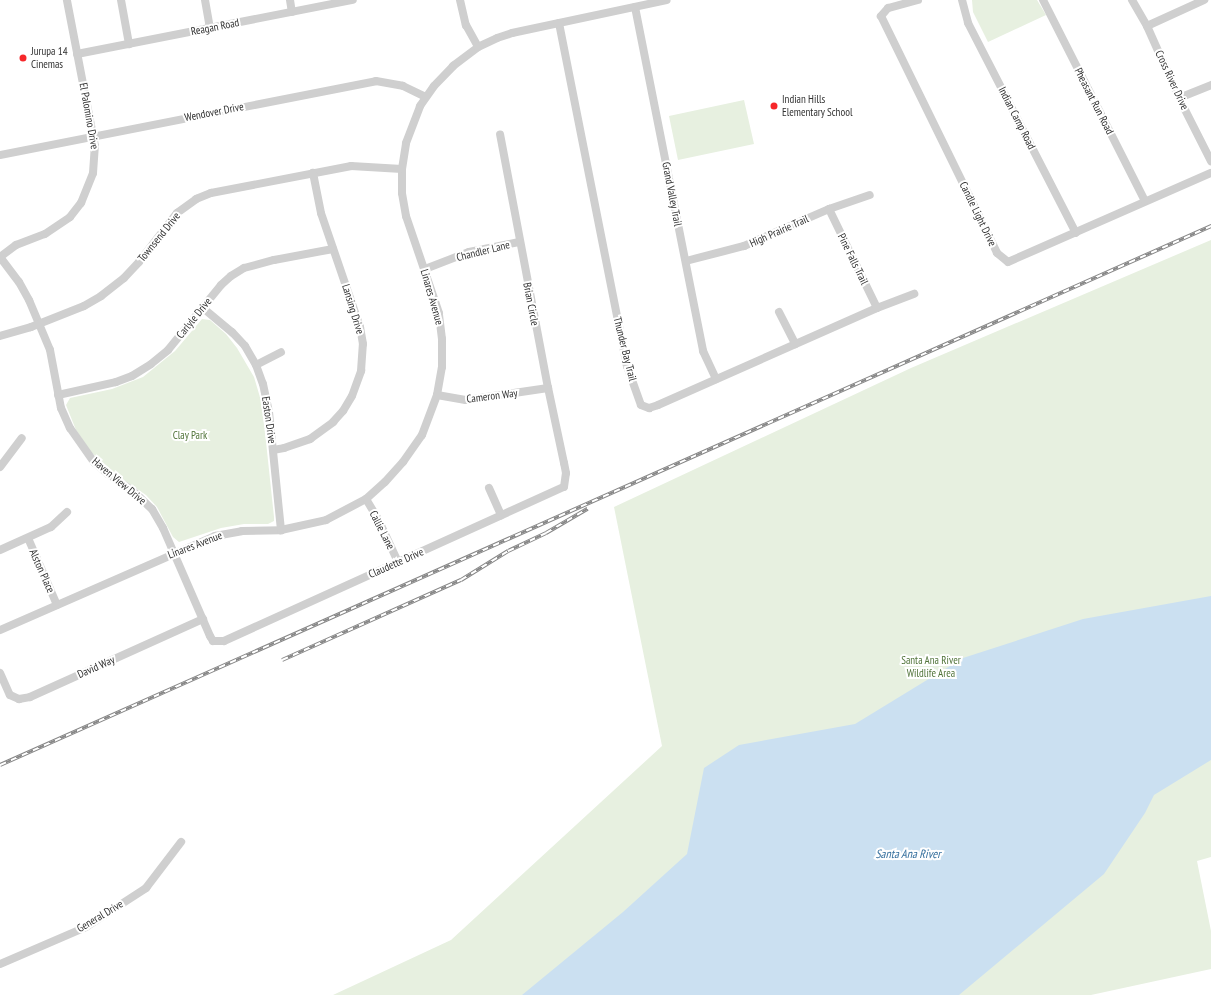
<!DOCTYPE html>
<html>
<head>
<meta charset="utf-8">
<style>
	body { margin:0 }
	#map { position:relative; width:1211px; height:995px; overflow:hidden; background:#fff; font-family:"PT Sans Narrow",sans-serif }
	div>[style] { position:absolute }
	.green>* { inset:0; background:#e7f0e0 }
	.water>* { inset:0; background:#cbe0f1 }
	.street>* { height:8px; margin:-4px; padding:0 4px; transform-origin:4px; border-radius:4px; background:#cfcfcf }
	.rail>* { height:3.5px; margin-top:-1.75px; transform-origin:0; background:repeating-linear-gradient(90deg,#fff 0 6px,#878787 0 12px); box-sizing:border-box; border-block:1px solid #878787 }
	.dots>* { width:11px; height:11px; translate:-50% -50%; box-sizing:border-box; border:2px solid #fff; border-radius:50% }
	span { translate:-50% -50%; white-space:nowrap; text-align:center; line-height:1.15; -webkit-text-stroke:4px #fff; paint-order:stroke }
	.street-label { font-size:11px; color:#323232 }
	.poi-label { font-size:11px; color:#323232 }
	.left { translate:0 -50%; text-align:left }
	.park-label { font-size:11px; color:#51743a }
	.water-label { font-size:12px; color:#36709e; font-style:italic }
</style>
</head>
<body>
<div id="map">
	<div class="green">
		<div style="clip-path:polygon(972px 0,1037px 0,1046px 15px,988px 42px,973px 12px)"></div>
		<div style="clip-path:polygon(744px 100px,754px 144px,678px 160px,669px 116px)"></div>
		<div style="clip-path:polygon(1211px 240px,1211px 857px,1197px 861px,1211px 931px,1211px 969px,1091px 995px,333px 995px,451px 940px,662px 746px,614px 507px,911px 368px)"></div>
		<div style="clip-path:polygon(202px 319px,210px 320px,226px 334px,237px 348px,254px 377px,262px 404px,274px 517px,274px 521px,268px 524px,244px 524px,221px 528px,179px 542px,173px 537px,157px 507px,146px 495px,115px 474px,91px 452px,76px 430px,66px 405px,70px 398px,112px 389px,143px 377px,175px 351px)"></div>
	</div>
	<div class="water">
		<div style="clip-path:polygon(1211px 596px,1211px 760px,1154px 795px,1145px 813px,1104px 874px,959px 995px,522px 995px,623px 912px,687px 854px,704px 768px,739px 745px,855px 724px,963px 658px,1083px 619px)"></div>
	</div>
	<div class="street">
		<div style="left:121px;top:0;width:45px;rotate:79.7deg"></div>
		<div style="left:205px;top:0;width:28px;rotate:80deg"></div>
		<div style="left:290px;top:0;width:12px;rotate:81deg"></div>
		<div style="left:460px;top:0;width:26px;rotate:77deg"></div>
		<div style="left:466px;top:25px;width:25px;rotate:61deg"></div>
		<div style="left:918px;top:0;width:31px;rotate:165deg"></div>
		<div style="left:888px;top:8px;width:11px;rotate:131deg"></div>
		<div style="left:881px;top:16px;width:264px;rotate:63.9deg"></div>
		<div style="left:997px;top:253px;width:14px;rotate:39deg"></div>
		<div style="left:1008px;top:262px;width:222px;rotate:-23.7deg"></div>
		<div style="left:962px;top:0;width:24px;rotate:75deg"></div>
		<div style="left:968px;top:23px;width:236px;rotate:62.8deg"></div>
		<div style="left:1043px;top:0;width:225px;rotate:63.1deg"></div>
		<div style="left:1132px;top:0;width:30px;rotate:60deg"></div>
		<div style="left:1147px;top:26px;width:79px;rotate:66deg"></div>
		<div style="left:1179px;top:98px;width:71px;rotate:63.1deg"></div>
		<div style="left:635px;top:7px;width:351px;rotate:78.8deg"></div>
		<div style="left:703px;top:351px;width:31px;rotate:65deg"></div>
		<div style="left:559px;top:23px;width:350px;rotate:78.8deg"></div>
		<div style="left:627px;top:366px;width:41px;rotate:70.3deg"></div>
		<div style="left:641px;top:405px;width:9px;rotate:21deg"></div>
		<div style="left:649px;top:408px;width:9px;rotate:-18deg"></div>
		<div style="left:658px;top:405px;width:240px;rotate:-23.9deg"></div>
		<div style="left:877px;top:308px;width:40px;rotate:-21deg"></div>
		<div style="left:1147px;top:26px;width:63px;rotate:-24.5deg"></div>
		<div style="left:77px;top:54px;width:281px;rotate:-11.1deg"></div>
		<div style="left:1179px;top:98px;width:35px;rotate:-22deg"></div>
		<div style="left:0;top:155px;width:383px;rotate:-11.1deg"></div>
		<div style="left:376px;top:81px;width:27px;rotate:10deg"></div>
		<div style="left:403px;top:86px;width:25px;rotate:26deg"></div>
		<div style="left:829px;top:209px;width:110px;rotate:64.1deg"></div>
		<div style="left:0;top:257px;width:31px;rotate:53deg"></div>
		<div style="left:19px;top:282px;width:21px;rotate:61deg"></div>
		<div style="left:29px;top:300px;width:54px;rotate:67.2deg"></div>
		<div style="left:50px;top:350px;width:59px;rotate:79.3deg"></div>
		<div style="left:61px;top:408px;width:22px;rotate:66deg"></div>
		<div style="left:70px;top:428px;width:42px;rotate:54.8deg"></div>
		<div style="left:94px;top:462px;width:18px;rotate:41deg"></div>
		<div style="left:108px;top:474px;width:29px;rotate:34deg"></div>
		<div style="left:132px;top:490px;width:28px;rotate:44deg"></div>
		<div style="left:152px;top:509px;width:22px;rotate:60deg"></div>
		<div style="left:163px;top:528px;width:118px;rotate:66.5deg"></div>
		<div style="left:210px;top:636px;width:6px;rotate:59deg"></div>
		<div style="left:213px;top:641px;width:11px"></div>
		<div style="left:224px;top:641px;width:373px;rotate:-24.4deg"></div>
		<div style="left:564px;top:487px;width:14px;rotate:-82deg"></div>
		<div style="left:566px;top:473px;width:10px;rotate:-101deg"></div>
		<div style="left:564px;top:463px;width:77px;rotate:-102deg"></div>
		<div style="left:548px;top:388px;width:258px;rotate:-100.7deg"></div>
		<div style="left:0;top:257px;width:20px;rotate:-37deg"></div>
		<div style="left:16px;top:245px;width:31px;rotate:-21deg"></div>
		<div style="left:45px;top:234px;width:30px;rotate:-34deg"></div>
		<div style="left:70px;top:217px;width:18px;rotate:-52deg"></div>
		<div style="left:81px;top:203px;width:32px;rotate:-68deg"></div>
		<div style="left:93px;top:173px;width:27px;rotate:-86deg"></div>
		<div style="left:95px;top:146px;width:149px;rotate:-100.9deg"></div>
		<div style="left:686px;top:261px;width:60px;rotate:-14.5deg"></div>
		<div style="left:744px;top:246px;width:93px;rotate:-23.5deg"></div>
		<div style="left:829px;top:209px;width:43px;rotate:-18.9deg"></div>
		<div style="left:425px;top:269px;width:47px;rotate:-21.1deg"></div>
		<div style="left:469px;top:252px;width:51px;rotate:-11.3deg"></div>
		<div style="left:203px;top:308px;width:38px;rotate:40deg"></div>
		<div style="left:232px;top:332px;width:19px;rotate:47deg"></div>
		<div style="left:245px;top:346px;width:22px;rotate:60deg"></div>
		<div style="left:256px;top:365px;width:20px;rotate:70deg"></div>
		<div style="left:263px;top:384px;width:29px;rotate:78deg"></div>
		<div style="left:269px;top:412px;width:119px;rotate:84.2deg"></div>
		<div style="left:779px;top:312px;width:36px;rotate:63deg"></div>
		<div style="left:0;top:336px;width:32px;rotate:-16deg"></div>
		<div style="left:31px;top:327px;width:57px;rotate:-21.6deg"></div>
		<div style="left:84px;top:306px;width:20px;rotate:-30deg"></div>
		<div style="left:101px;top:296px;width:29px;rotate:-38deg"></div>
		<div style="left:124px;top:278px;width:22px;rotate:-47deg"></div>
		<div style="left:139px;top:262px;width:62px;rotate:-52.2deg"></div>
		<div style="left:177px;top:213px;width:24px;rotate:-36deg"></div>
		<div style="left:196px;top:199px;width:16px;rotate:-22deg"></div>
		<div style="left:211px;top:193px;width:143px;rotate:-10.9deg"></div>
		<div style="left:351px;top:166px;width:51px;rotate:3.4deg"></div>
		<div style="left:256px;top:365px;width:28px;rotate:-27deg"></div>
		<div style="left:58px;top:395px;width:59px;rotate:-12.6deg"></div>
		<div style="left:116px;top:382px;width:17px;rotate:-21deg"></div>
		<div style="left:132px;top:376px;width:22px;rotate:-32deg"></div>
		<div style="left:151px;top:364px;width:22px;rotate:-39deg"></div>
		<div style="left:168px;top:350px;width:84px;rotate:-50.8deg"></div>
		<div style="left:221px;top:285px;width:13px;rotate:-42deg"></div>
		<div style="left:231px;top:276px;width:15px;rotate:-32deg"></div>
		<div style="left:244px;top:268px;width:31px;rotate:-15deg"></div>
		<div style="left:274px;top:260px;width:60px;rotate:-10.6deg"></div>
		<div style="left:437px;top:395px;width:29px;rotate:10deg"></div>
		<div style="left:466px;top:400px;width:83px;rotate:-8.3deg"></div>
		<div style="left:273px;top:450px;width:11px;rotate:-10deg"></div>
		<div style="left:284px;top:448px;width:28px;rotate:-19deg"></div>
		<div style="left:310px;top:439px;width:29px;rotate:-36deg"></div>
		<div style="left:333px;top:422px;width:15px;rotate:-48deg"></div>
		<div style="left:343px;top:411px;width:17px;rotate:-59deg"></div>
		<div style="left:352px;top:396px;width:27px;rotate:-70deg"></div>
		<div style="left:361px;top:371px;width:27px;rotate:-86deg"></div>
		<div style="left:363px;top:344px;width:17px;rotate:-100deg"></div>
		<div style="left:360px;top:327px;width:120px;rotate:-108.9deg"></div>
		<div style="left:321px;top:213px;width:41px;rotate:-101.3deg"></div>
		<div style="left:0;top:467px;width:36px;rotate:-53deg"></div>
		<div style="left:489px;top:488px;width:30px;rotate:66deg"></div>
		<div style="left:366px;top:499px;width:26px;rotate:59deg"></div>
		<div style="left:379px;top:521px;width:45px;rotate:65.1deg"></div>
		<div style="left:28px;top:538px;width:73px;rotate:66.6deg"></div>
		<div style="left:0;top:550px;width:56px;rotate:-24.3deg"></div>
		<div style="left:51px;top:527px;width:22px;rotate:-43deg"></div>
		<div style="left:0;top:630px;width:235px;rotate:-23.6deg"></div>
		<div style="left:215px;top:536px;width:27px;rotate:-10deg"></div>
		<div style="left:242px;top:531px;width:39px;rotate:-1deg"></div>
		<div style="left:281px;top:530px;width:46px;rotate:-12.5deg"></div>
		<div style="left:326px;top:520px;width:45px;rotate:-27.7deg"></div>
		<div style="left:366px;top:499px;width:25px;rotate:-42deg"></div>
		<div style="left:385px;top:482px;width:27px;rotate:-48deg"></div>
		<div style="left:403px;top:462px;width:33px;rotate:-55deg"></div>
		<div style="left:422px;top:435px;width:43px;rotate:-69.4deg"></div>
		<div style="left:437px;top:395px;width:28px;rotate:-80deg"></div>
		<div style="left:442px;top:367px;width:28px;rotate:-90deg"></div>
		<div style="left:442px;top:339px;width:26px;rotate:-97deg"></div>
		<div style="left:439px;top:313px;width:102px;rotate:-108.8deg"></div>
		<div style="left:406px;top:216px;width:23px;rotate:-100deg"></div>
		<div style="left:402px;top:193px;width:24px;rotate:-90deg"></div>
		<div style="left:402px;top:169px;width:26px;rotate:-81deg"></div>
		<div style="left:406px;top:143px;width:40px;rotate:-69deg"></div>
		<div style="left:420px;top:106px;width:24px;rotate:-55deg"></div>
		<div style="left:434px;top:86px;width:28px;rotate:-46deg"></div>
		<div style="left:453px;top:66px;width:31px;rotate:-37deg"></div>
		<div style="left:478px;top:47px;width:21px;rotate:-25deg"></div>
		<div style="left:497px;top:38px;width:16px;rotate:-18deg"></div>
		<div style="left:512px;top:33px;width:158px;rotate:-12deg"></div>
		<div style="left:0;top:673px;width:24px;rotate:66deg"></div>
		<div style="left:10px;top:695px;width:10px;rotate:24deg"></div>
		<div style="left:19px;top:699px;width:11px;rotate:-10deg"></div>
		<div style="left:30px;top:697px;width:190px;rotate:-24.3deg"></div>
		<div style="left:0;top:964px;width:94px;rotate:-23.3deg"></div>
		<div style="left:86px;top:927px;width:72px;rotate:-33deg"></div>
		<div style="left:146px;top:888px;width:58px;rotate:-52.7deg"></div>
	</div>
	<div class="rail">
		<div style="left:282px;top:660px;width:196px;rotate:-24.1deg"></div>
		<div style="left:461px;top:580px;width:55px;rotate:-31.7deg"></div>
		<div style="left:508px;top:551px;width:42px;rotate:-25.3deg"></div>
		<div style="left:546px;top:533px;width:48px;rotate:-30.3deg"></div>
		<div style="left:0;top:765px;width:1326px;rotate:-23.99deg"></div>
	</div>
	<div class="dots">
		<div style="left:23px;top:58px;background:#f6272a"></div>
		<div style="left:774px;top:106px;background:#f6272a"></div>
	</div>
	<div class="street-label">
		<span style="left:215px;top:27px;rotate:-11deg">Reagan Road</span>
		<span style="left:1172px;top:80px;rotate:65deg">Cross River Drive</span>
		<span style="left:1094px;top:101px;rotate:63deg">Pheasant Run Road</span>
		<span style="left:214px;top:112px;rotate:-11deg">Wendover Drive</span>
		<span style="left:89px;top:116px;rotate:80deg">El Palomino Drive</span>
		<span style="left:1017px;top:118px;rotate:63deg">Indian Camp Road</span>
		<span style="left:672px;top:194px;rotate:79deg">Grand Valley Trail</span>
		<span style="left:978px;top:214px;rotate:64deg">Candle Light Drive</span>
		<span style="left:779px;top:231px;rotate:-24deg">High Prairie Trail</span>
		<span style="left:159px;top:237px;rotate:-51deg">Townsend Drive</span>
		<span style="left:483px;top:251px;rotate:-14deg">Chandler Lane</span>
		<span style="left:853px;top:259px;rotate:64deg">Pine Falls Trail</span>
		<span style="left:432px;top:297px;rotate:74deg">Linares Avenue</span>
		<span style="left:531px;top:304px;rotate:79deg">Brian Circle</span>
		<span style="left:353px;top:309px;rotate:73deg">Lansing Drive</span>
		<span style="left:194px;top:318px;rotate:-51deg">Carlyle Drive</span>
		<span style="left:625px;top:349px;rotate:76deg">Thunder Bay Trail</span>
		<span style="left:492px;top:396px;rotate:-7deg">Cameron Way</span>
		<span style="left:269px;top:420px;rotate:82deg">Easton Drive</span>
		<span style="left:119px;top:481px;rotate:40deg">Haven View Drive</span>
		<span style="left:382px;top:530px;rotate:63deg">Callie Lane</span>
		<span style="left:195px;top:545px;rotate:-21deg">Linares Avenue</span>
		<span style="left:396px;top:563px;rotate:-24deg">Claudette Drive</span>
		<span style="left:42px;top:571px;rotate:66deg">Alston Place</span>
		<span style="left:96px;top:667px;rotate:-24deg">David Way</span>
		<span style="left:100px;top:916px;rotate:-31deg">General Drive</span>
	</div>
	<div class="poi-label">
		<span class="left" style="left:31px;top:58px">Jurupa 14<br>Cinemas</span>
		<span class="left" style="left:782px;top:106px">Indian Hills<br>Elementary School</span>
	</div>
	<div class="park-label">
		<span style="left:190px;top:435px">Clay Park</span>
		<span style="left:931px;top:667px">Santa Ana River<br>Wildlife Area</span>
	</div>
	<div class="water-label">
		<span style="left:908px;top:854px">Santa Ana River</span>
	</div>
</div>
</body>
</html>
